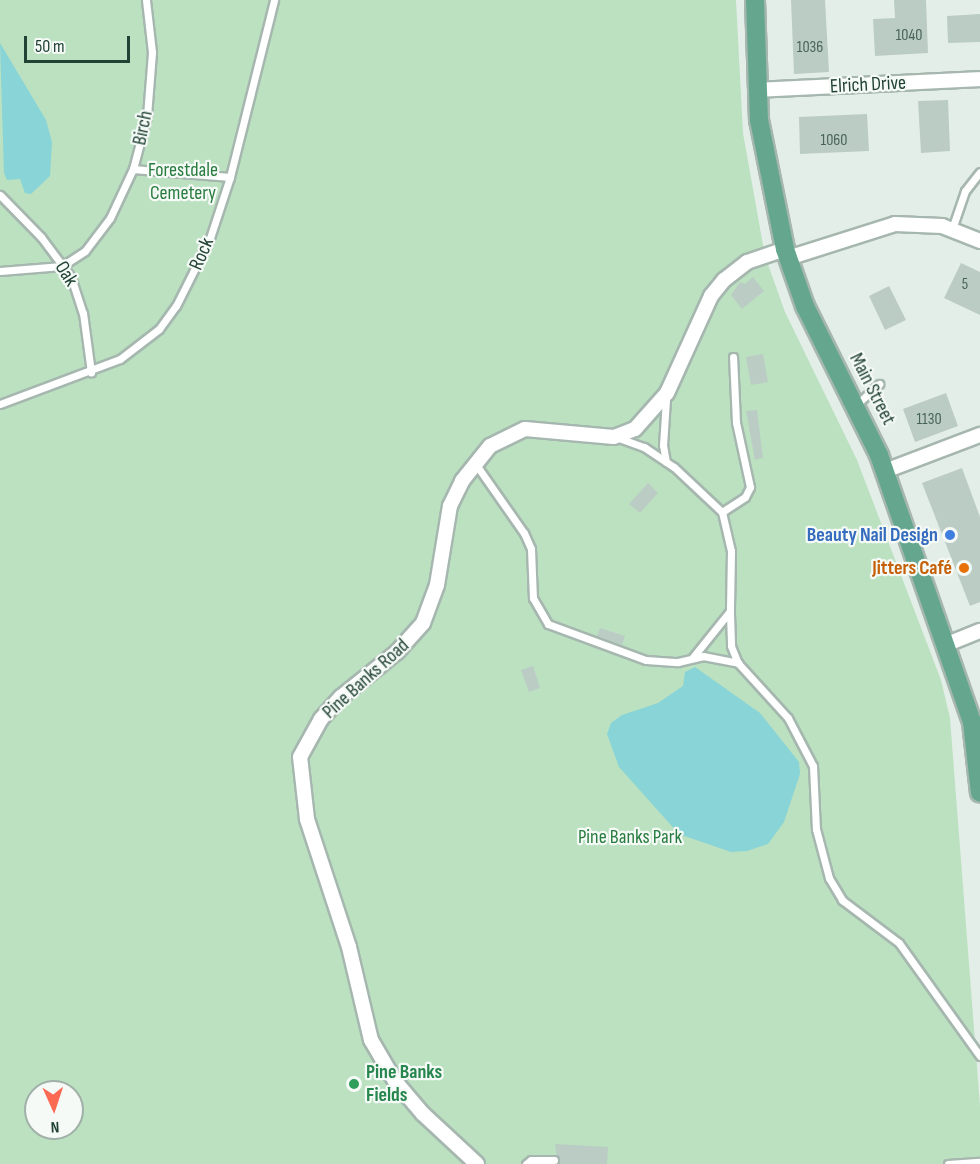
<!DOCTYPE html>
<html>
<head>
<meta charset="utf-8">
<style>
	body { margin:0 }
	#map { position:relative; width:980px; height:1164px; overflow:hidden; background:#e4eee8; font-family:"Sofia Sans Condensed",sans-serif }
	div>[style] { position:absolute }
	.green>* { inset:0; background:#bbe1c1 }
	.water>* { inset:0; background:#88d4d7 }
	.building>* { inset:0; background:#bbccc4 }
	.roads { filter:drop-shadow(2px 0 #a6b7af) drop-shadow(-2px 0 #a6b7af) drop-shadow(0 2px #a6b7af) drop-shadow(0 -2px #a6b7af) }
	.service>* { height:7px; margin:-3.5px; padding:0 3.5px; transform-origin:3.5px; border-radius:3.5px; background:#fff }
	.minor>* { height:14px; margin:-7px; padding:0 7px; transform-origin:7px; border-radius:7px; background:#fff }
	.primary>* { height:18px; margin:-9px; padding:0 9px; transform-origin:9px; border-radius:9px; background:#65a78e }
	.dots>* { width:16px; height:16px; translate:-50% -50%; box-sizing:border-box; border:3px solid #f5faf7; border-radius:50% }
	span { translate:-50% -50%; white-space:nowrap; text-align:center; line-height:1.15; -webkit-text-stroke:4.5px #f5faf7; paint-order:stroke }
	.number-label { font-size:16px; color:#486459 }
	.number-label span { -webkit-text-stroke-width:0 }
	.street-label { font-size:20px; color:#214235 }
	.park-label { font-size:20px; color:#287c3f }
	.shop-label { font-size:20px; color:#366cbe; font-weight:700 }
	.right { translate:-100% -50%; text-align:right }
	.food-label { font-size:20px; color:#c56008; font-weight:700 }
	.leisure-label { font-size:20px; color:#27864d; font-weight:700 }
	.left { translate:0 -50%; text-align:left }
	.north { position:absolute; left:24px; top:1080px; width:60px; height:60px; box-sizing:border-box; background:#f5faf7; border:2px solid #a0b0a9; border-radius:50%; rotate:177deg; font-size:16px; font-weight:700; line-height:24px; text-align:center; color:#214235 }
	.north::after { content:''; display:block; margin:auto; width:21px; height:27px; background:#fc6a54; clip-path:polygon(50% 0,100% 100%,50% 72%,0 100%) }
	.scale { position:absolute; left:24px; top:36px; width:106px; height:27px; box-sizing:border-box; border:3px solid #214235; border-top:0; padding-left:8px; font-size:18px; line-height:21px; white-space:nowrap; color:#214235; -webkit-text-stroke:4px #f5faf7; paint-order:stroke }
</style>
</head>
<body>
<div id="map">
	<div class="green">
		<div style="clip-path:polygon(evenodd,0 0,736px 0,743px 133px,765px 256px,785px 312px,857px 460px,941px 680px,950px 718px,980px 1106px,980px 1164px,0 1164px,0 0,36px 1092px,72px 1092px,72px 1128px,36px 1128px,36px 1092px)"></div>
	</div>
	<div class="water">
		<div style="clip-path:polygon(0 43px,46px 120px,52px 142px,50px 176px,31px 194px,25px 193px,20px 179px,7px 180px,4px 173px)"></div>
		<div style="clip-path:polygon(695px 667px,760px 713px,799px 762px,800px 774px,784px 822px,768px 844px,747px 851px,731px 852px,679px 834px,619px 767px,607px 734px,611px 723px,622px 715px,658px 703px,683px 686px,685px 672px)"></div>
	</div>
	<div class="building">
		<div style="clip-path:polygon(791px 0,825px 0,829px 72px,794px 74px)"></div>
		<div style="clip-path:polygon(894px 0,926px 0,928px 53px,875px 56px,873px 19px,895px 18px)"></div>
		<div style="clip-path:polygon(980px 14px,980px 42px,948px 43px,947px 16px)"></div>
		<div style="clip-path:polygon(948px 100px,950px 151px,921px 153px,918px 101px)"></div>
		<div style="clip-path:polygon(867px 114px,869px 151px,800px 154px,799px 117px)"></div>
		<div style="clip-path:polygon(961px 263px,980px 272px,980px 315px,944px 298px)"></div>
		<div style="clip-path:polygon(753px 277px,764px 291px,742px 309px,731px 295px,740px 282px,745px 284px)"></div>
		<div style="clip-path:polygon(889px 286px,906px 320px,885px 330px,869px 296px)"></div>
		<div style="clip-path:polygon(763px 354px,768px 382px,751px 385px,746px 357px)"></div>
		<div style="clip-path:polygon(946px 393px,958px 426px,915px 442px,903px 409px)"></div>
		<div style="clip-path:polygon(757px 410px,763px 458px,755px 460px,746px 411px)"></div>
		<div style="clip-path:polygon(962px 468px,980px 517px,980px 602px,970px 606px,922px 483px)"></div>
		<div style="clip-path:polygon(648px 483px,658px 493px,640px 513px,629px 504px)"></div>
		<div style="clip-path:polygon(600px 628px,625px 636px,622px 645px,597px 636px)"></div>
		<div style="clip-path:polygon(533px 666px,540px 688px,529px 692px,521px 670px)"></div>
		<div style="clip-path:polygon(555px 1144px,608px 1147px,607px 1164px,558px 1164px)"></div>
	</div>
	<div class="roads">
		<div class="service">
			<div style="left:133px;top:169px;width:97px;rotate:4.7deg"></div>
			<div style="left:0;top:195px;width:59px;rotate:45.7deg"></div>
			<div style="left:41px;top:237px;width:50px;rotate:53.1deg"></div>
			<div style="left:71px;top:277px;width:38px;rotate:72deg"></div>
			<div style="left:83px;top:313px;width:60px;rotate:82.3deg"></div>
			<div style="left:952px;top:229px;width:40px;rotate:-71.1deg"></div>
			<div style="left:965px;top:191px;width:24px;rotate:-52deg"></div>
			<div style="left:0;top:271px;width:62px;rotate:-4.6deg"></div>
			<div style="left:62px;top:266px;width:27px;rotate:-33deg"></div>
			<div style="left:85px;top:251px;width:41px;rotate:-52.9deg"></div>
			<div style="left:110px;top:218px;width:54px;rotate:-64.9deg"></div>
			<div style="left:133px;top:169px;width:55px;rotate:-75.2deg"></div>
			<div style="left:147px;top:116px;width:64px;rotate:-85.5deg"></div>
			<div style="left:152px;top:52px;width:52px;rotate:-96.6deg"></div>
			<div style="left:666px;top:399px;width:46px;rotate:93.7deg"></div>
			<div style="left:663px;top:445px;width:17px;rotate:80deg"></div>
			<div style="left:0;top:404px;width:128px;rotate:-20.6deg"></div>
			<div style="left:120px;top:359px;width:49px;rotate:-37.6deg"></div>
			<div style="left:159px;top:329px;width:29px;rotate:-54deg"></div>
			<div style="left:176px;top:306px;width:76px;rotate:-63.4deg"></div>
			<div style="left:210px;top:238px;width:64px;rotate:-71.8deg"></div>
			<div style="left:230px;top:177px;width:182px;rotate:-76deg"></div>
			<div style="left:857px;top:404px;width:30px;rotate:-42deg"></div>
			<div style="left:616px;top:437px;width:30px;rotate:20deg"></div>
			<div style="left:644px;top:447px;width:36px;rotate:34deg"></div>
			<div style="left:674px;top:467px;width:66px;rotate:43.2deg"></div>
			<div style="left:722px;top:512px;width:40px;rotate:77deg"></div>
			<div style="left:731px;top:551px;width:60px;rotate:91deg"></div>
			<div style="left:730px;top:611px;width:59px;rotate:128.8deg"></div>
			<div style="left:477px;top:466px;width:82px;rotate:55deg"></div>
			<div style="left:524px;top:533px;width:17px;rotate:66deg"></div>
			<div style="left:531px;top:549px;width:49px;rotate:87.7deg"></div>
			<div style="left:533px;top:598px;width:30px;rotate:60deg"></div>
			<div style="left:548px;top:624px;width:104px;rotate:20.2deg"></div>
			<div style="left:646px;top:660px;width:32px;rotate:4deg"></div>
			<div style="left:678px;top:662px;width:26px;rotate:-13deg"></div>
			<div style="left:703px;top:656px;width:36px;rotate:11deg"></div>
			<div style="left:738px;top:663px;width:74px;rotate:47.7deg"></div>
			<div style="left:788px;top:718px;width:54px;rotate:62.5deg"></div>
			<div style="left:813px;top:766px;width:63px;rotate:87.3deg"></div>
			<div style="left:816px;top:829px;width:51px;rotate:75.1deg"></div>
			<div style="left:829px;top:878px;width:26px;rotate:59deg"></div>
			<div style="left:842px;top:900px;width:71px;rotate:37deg"></div>
			<div style="left:899px;top:943px;width:139px;rotate:54.4deg"></div>
			<div style="left:722px;top:512px;width:27px;rotate:-33deg"></div>
			<div style="left:745px;top:497px;width:11px;rotate:-63deg"></div>
			<div style="left:750px;top:487px;width:66px;rotate:-102.2deg"></div>
			<div style="left:736px;top:422px;width:65px;rotate:-92.6deg"></div>
			<div style="left:730px;top:614px;width:32px;rotate:88deg"></div>
			<div style="left:731px;top:646px;width:18px;rotate:68deg"></div>
			<div style="left:526px;top:1164px;width:6px;rotate:-39deg"></div>
			<div style="left:531px;top:1160px;width:23px"></div>
			<div style="left:948px;top:1164px;width:32px;rotate:-4deg"></div>
		</div>
		<div class="minor">
			<div style="left:757px;top:90px;width:223px;rotate:-2.8deg"></div>
			<div style="left:788px;top:258px;width:112px;rotate:-17.6deg"></div>
			<div style="left:895px;top:224px;width:47px;rotate:2.4deg"></div>
			<div style="left:942px;top:226px;width:41px;rotate:21.5deg"></div>
			<div style="left:885px;top:471px;width:102px;rotate:-20.8deg"></div>
			<div style="left:945px;top:645px;width:38px;rotate:-22deg"></div>
			<div style="left:477px;top:1164px;width:74px;rotate:-137.2deg"></div>
			<div style="left:423px;top:1114px;width:43px;rotate:-130.3deg"></div>
			<div style="left:395px;top:1081px;width:48px;rotate:-120.3deg"></div>
			<div style="left:371px;top:1040px;width:96px;rotate:-103.3deg"></div>
			<div style="left:349px;top:947px;width:135px;rotate:-108.2deg"></div>
			<div style="left:307px;top:819px;width:62px;rotate:-96.4deg"></div>
			<div style="left:300px;top:757px;width:43px;rotate:-61.1deg"></div>
			<div style="left:321px;top:719px;width:30px;rotate:-48deg"></div>
			<div style="left:341px;top:697px;width:72px;rotate:-38.8deg"></div>
			<div style="left:397px;top:652px;width:39px;rotate:-48deg"></div>
			<div style="left:423px;top:623px;width:40px;rotate:-69.8deg"></div>
			<div style="left:437px;top:585px;width:80px;rotate:-80.7deg"></div>
			<div style="left:450px;top:506px;width:28px;rotate:-64deg"></div>
			<div style="left:462px;top:481px;width:45px;rotate:-51.3deg"></div>
			<div style="left:490px;top:446px;width:39px;rotate:-26deg"></div>
			<div style="left:525px;top:429px;width:89px;rotate:5.1deg"></div>
			<div style="left:614px;top:437px;width:22px;rotate:-21deg"></div>
			<div style="left:635px;top:429px;width:48px;rotate:-48.4deg"></div>
			<div style="left:667px;top:393px;width:107px;rotate:-65.6deg"></div>
			<div style="left:711px;top:296px;width:21px;rotate:-51deg"></div>
			<div style="left:724px;top:280px;width:29px;rotate:-38deg"></div>
			<div style="left:747px;top:262px;width:40px;rotate:-18.9deg"></div>
		</div>
		<div class="primary">
			<div style="left:755px;top:0;width:120px;rotate:88.1deg"></div>
			<div style="left:759px;top:120px;width:132px;rotate:78.6deg"></div>
			<div style="left:785px;top:249px;width:60px;rotate:70.7deg"></div>
			<div style="left:805px;top:306px;width:166px;rotate:63.6deg"></div>
			<div style="left:879px;top:455px;width:283px;rotate:70.8deg"></div>
			<div style="left:972px;top:722px;width:71px;rotate:83.6deg"></div>
		</div>
	</div>
	<div class="dots">
		<div style="left:950px;top:535px;background:#3f7fe0"></div>
		<div style="left:964px;top:568px;background:#e8710a"></div>
		<div style="left:354px;top:1084px;background:#2e9e5b"></div>
	</div>
	<div class="number-label">
		<span style="left:909px;top:36px">1040</span>
		<span style="left:810px;top:48px">1036</span>
		<span style="left:834px;top:141px">1060</span>
		<span style="left:965px;top:285px">5</span>
		<span style="left:929px;top:420px">1130</span>
	</div>
	<div class="street-label">
		<span style="left:868px;top:85px;rotate:-3deg">Elrich Drive</span>
		<span style="left:143px;top:128px;rotate:-78deg">Birch</span>
		<span style="left:202px;top:254px;rotate:-67deg">Rock</span>
		<span style="left:66px;top:274px;rotate:58deg">Oak</span>
		<span style="left:872px;top:389px;rotate:63deg">Main Street</span>
		<span style="left:366px;top:679px;rotate:-42deg">Pine Banks Road</span>
	</div>
	<div class="park-label">
		<span style="left:183px;top:182px">Forestdale<br>Cemetery</span>
		<span style="left:630px;top:837px">Pine Banks Park</span>
	</div>
	<div class="shop-label">
		<span class="right" style="left:938px;top:535px">Beauty Nail Design</span>
	</div>
	<div class="food-label">
		<span class="right" style="left:952px;top:568px">Jitters Café</span>
	</div>
	<div class="leisure-label">
		<span class="left" style="left:366px;top:1084px">Pine Banks<br>Fields</span>
	</div>
	<div class="north">N</div>
	<div class="scale">50 m</div>
</div>
</body>
</html>
